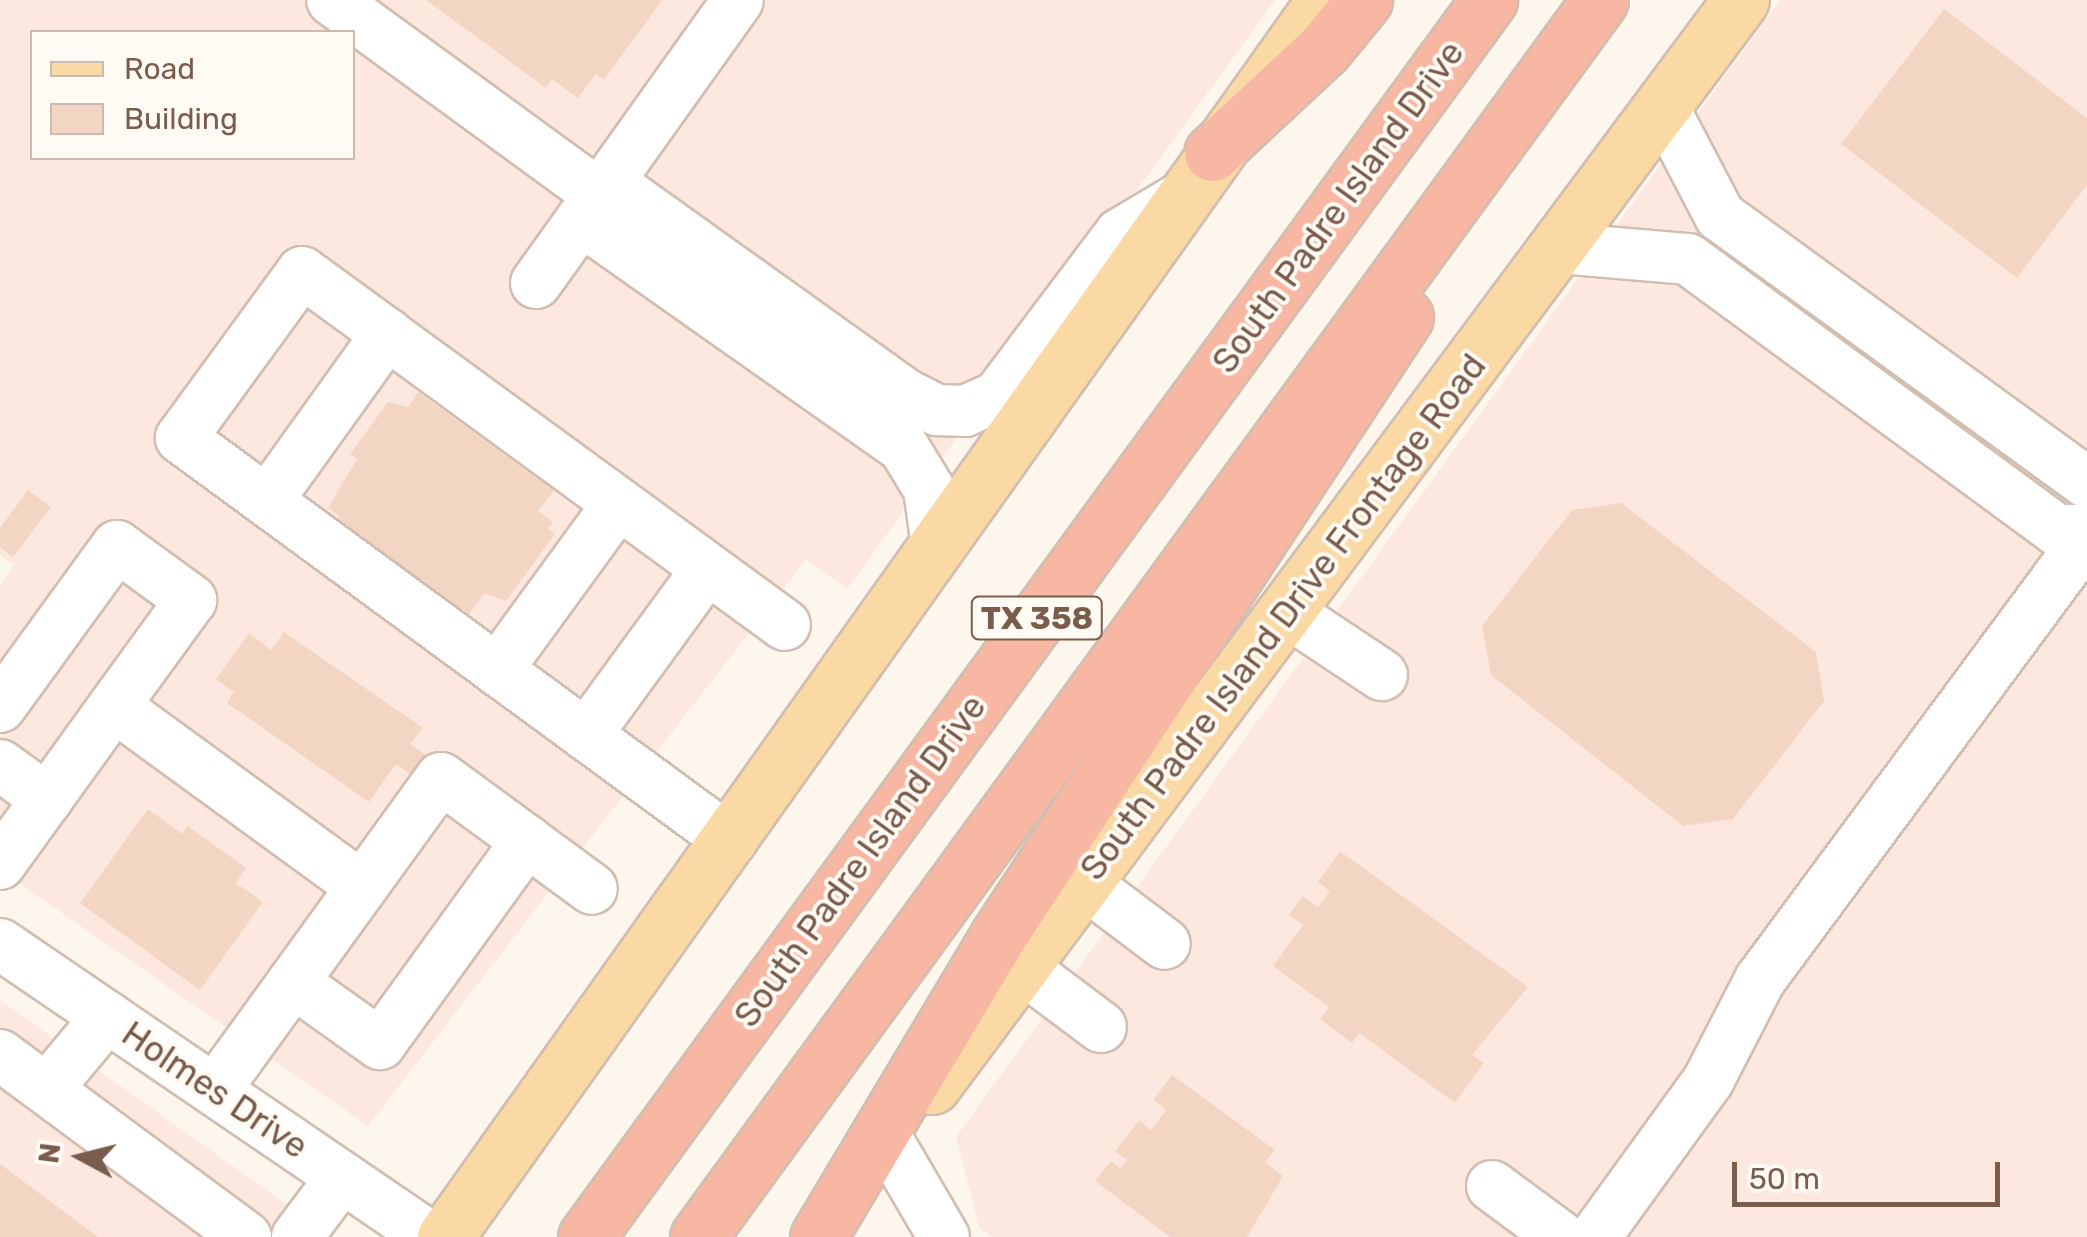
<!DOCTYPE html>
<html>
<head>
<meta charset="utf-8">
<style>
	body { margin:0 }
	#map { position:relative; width:2087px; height:1237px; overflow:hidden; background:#fdf6ec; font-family:Rubik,sans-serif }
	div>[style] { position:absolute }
	.commercial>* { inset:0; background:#fde8e0 }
	.building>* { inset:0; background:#f3d5c3 }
	.roads { filter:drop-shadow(2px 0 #d1beb0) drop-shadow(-2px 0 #d1beb0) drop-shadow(0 2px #d1beb0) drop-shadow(0 -2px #d1beb0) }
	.minor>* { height:50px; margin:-25px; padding:0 25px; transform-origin:25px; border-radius:25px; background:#fff }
	.major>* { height:55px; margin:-27.5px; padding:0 27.5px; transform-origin:27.5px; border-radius:27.5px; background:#fbd9a5 }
	.highway>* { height:55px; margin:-27.5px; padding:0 27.5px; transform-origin:27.5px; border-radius:27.5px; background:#f7b7a3 }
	span { translate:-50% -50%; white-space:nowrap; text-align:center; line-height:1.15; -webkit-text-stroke:8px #fffaf3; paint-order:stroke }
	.shield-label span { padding:2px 8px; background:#fffaf3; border:2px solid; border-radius:8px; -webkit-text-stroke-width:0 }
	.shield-label { font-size:32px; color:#7a5c4d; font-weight:700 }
	.street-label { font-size:35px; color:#7a5c4d }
	.legend { position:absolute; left:30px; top:30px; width:325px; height:130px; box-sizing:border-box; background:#fffaf3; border:2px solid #cabbb1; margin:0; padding:12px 18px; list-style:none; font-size:30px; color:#7a5c4d }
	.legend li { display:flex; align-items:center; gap:20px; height:50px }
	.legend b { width:50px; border:2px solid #cabbb1 }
	.north { position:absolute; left:30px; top:1107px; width:100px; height:100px; -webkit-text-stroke:8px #fffaf3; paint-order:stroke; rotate:277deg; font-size:28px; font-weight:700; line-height:40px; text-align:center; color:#7a5c4d }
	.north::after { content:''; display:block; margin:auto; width:35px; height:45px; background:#7a5c4d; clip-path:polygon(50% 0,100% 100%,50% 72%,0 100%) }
	.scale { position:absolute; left:1732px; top:1162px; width:268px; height:45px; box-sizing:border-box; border:5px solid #7a5c4d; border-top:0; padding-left:12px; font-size:30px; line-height:35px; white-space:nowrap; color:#7a5c4d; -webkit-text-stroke:8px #fffaf3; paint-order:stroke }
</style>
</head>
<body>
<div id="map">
	<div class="commercial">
		<div style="clip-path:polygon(evenodd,0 0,1275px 0,847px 589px,806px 559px,368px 1126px,0 870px,0 585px,14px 565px,0 555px,0 0,32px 32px,352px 32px,352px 158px,32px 158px,32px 32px)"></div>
		<div style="clip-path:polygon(1780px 0,2087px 0,2087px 1237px,992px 1237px,979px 1227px,956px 1137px)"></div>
		<div style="clip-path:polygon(0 1000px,332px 1237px,0 1237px)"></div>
	</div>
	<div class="building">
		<div style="clip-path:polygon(426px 0,662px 0,604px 80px,596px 74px,578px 98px,552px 79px,546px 88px)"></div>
		<div style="clip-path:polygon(1944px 9px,2087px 118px,2087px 185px,2017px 278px,1841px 144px)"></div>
		<div style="clip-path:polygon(418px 392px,554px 491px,538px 511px,553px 522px,548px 529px,555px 534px,506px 601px,485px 593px,461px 625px,329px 529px,339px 516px,328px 508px,357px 459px,350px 454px,388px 402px,408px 407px)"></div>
		<div style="clip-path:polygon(28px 490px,51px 507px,13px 557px,0 547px,0 528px)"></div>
		<div style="clip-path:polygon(1621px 503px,1816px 652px,1824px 701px,1733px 819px,1683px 826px,1491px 675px,1482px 626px,1572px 510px)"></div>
		<div style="clip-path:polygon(284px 632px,423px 728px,410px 744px,434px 761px,420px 781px,396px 764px,369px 802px,227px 703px,234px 692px,216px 679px,249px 633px,271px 650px)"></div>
		<div style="clip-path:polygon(148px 809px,182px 834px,188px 826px,246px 868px,236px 883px,263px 902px,200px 990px,80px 903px)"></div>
		<div style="clip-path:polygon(1340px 851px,1528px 987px,1472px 1055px,1484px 1063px,1455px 1103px,1359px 1033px,1352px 1043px,1320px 1019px,1329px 1007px,1273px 966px,1303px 925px,1289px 915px,1303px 896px,1318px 907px,1330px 891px,1318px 882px)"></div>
		<div style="clip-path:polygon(1172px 1075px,1275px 1150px,1265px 1162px,1283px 1176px,1247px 1237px,1170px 1237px,1095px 1181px,1111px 1161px,1120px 1168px,1127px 1160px,1115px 1151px,1139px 1120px,1151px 1130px,1166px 1110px,1153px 1100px)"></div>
		<div style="clip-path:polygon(0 1164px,98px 1237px,0 1237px)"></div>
	</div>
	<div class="roads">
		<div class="minor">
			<div style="left:332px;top:0;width:331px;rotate:36.1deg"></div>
			<div style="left:599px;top:195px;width:239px;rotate:-54.5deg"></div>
			<div style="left:1663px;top:107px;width:123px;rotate:62.4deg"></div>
			<div style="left:1720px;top:216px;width:454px;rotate:36deg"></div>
			<div style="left:609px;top:182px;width:364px;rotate:35.6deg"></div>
			<div style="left:905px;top:394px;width:36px;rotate:27deg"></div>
			<div style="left:937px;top:410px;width:28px;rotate:2deg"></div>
			<div style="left:965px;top:411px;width:36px;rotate:-24deg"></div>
			<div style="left:998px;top:396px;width:203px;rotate:-53deg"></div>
			<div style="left:1120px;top:234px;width:72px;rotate:-30.8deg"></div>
			<div style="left:581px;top:220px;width:395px;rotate:35.2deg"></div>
			<div style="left:904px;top:448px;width:48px;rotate:58.6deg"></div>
			<div style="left:929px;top:489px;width:59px;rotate:82.1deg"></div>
			<div style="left:1559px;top:248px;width:129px;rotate:4.9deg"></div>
			<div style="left:1688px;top:259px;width:458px;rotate:36.3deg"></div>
			<div style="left:2057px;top:530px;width:30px"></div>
			<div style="left:536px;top:283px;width:108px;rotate:-54.4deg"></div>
			<div style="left:267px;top:501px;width:206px;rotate:-54.3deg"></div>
			<div style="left:1287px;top:612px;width:114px;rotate:33.6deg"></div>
			<div style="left:497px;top:670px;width:205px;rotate:-53.9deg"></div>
			<div style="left:0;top:707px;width:199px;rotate:-54deg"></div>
			<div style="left:117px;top:546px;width:92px;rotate:36.1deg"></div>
			<div style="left:191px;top:600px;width:131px;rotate:126deg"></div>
			<div style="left:586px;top:735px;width:205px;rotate:-53.9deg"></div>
			<div style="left:0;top:765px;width:58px;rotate:35.9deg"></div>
			<div style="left:731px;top:841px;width:682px;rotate:-143.77deg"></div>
			<div style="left:181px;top:438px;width:205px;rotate:-53.9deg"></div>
			<div style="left:302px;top:272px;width:598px;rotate:36.16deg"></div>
			<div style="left:0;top:864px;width:195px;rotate:-54.2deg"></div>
			<div style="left:114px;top:706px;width:307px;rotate:36.1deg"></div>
			<div style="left:1084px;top:883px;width:101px;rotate:37deg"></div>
			<div style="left:0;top:944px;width:520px;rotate:34.27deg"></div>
			<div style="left:1021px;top:967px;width:100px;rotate:36.9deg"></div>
			<div style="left:293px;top:982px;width:107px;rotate:35.5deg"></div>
			<div style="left:380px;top:1044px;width:251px;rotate:-54.1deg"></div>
			<div style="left:0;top:1055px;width:306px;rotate:36.5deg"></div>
			<div style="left:47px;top:1089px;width:94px;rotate:-50.2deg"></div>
			<div style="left:215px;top:1090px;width:385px;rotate:-54.1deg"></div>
			<div style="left:441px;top:778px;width:187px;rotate:36.3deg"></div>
			<div style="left:889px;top:1143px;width:109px;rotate:59.7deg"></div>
			<div style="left:1492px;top:1186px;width:86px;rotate:36.5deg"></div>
			<div style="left:297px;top:1237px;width:75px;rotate:-53.1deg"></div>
			<div style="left:1595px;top:1237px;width:193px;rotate:-54.1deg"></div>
			<div style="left:1708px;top:1081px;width:114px;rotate:-62.8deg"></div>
			<div style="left:1760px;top:980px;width:550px;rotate:-53.51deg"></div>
		</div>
		<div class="major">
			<div style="left:932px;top:1086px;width:1354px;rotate:-53.32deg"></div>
			<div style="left:445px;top:1237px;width:1518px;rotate:-54.57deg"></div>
		</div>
		<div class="highway">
			<div style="left:1212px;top:153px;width:151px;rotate:-42.9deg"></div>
			<div style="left:1323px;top:50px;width:65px;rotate:-50.6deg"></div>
			<div style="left:586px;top:1237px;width:1532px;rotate:-53.87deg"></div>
			<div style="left:698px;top:1237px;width:1531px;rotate:-53.9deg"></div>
			<div style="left:818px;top:1237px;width:351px;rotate:-59.1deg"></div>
			<div style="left:998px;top:936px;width:741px;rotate:-56.67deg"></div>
		</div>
	</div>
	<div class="shield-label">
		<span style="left:1037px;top:618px">TX 358</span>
	</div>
	<div class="street-label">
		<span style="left:1338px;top:207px;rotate:-54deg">South Padre Island Drive</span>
		<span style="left:1283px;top:617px;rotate:-53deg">South Padre Island Drive Frontage Road</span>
		<span style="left:860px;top:861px;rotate:-54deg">South Padre Island Drive</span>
		<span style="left:215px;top:1090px;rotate:34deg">Holmes Drive</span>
	</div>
	<ul class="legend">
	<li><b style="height:12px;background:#fbd9a5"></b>Road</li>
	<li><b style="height:28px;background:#f3d5c3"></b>Building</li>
	</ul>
	<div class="north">N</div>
	<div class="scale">50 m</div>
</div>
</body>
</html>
